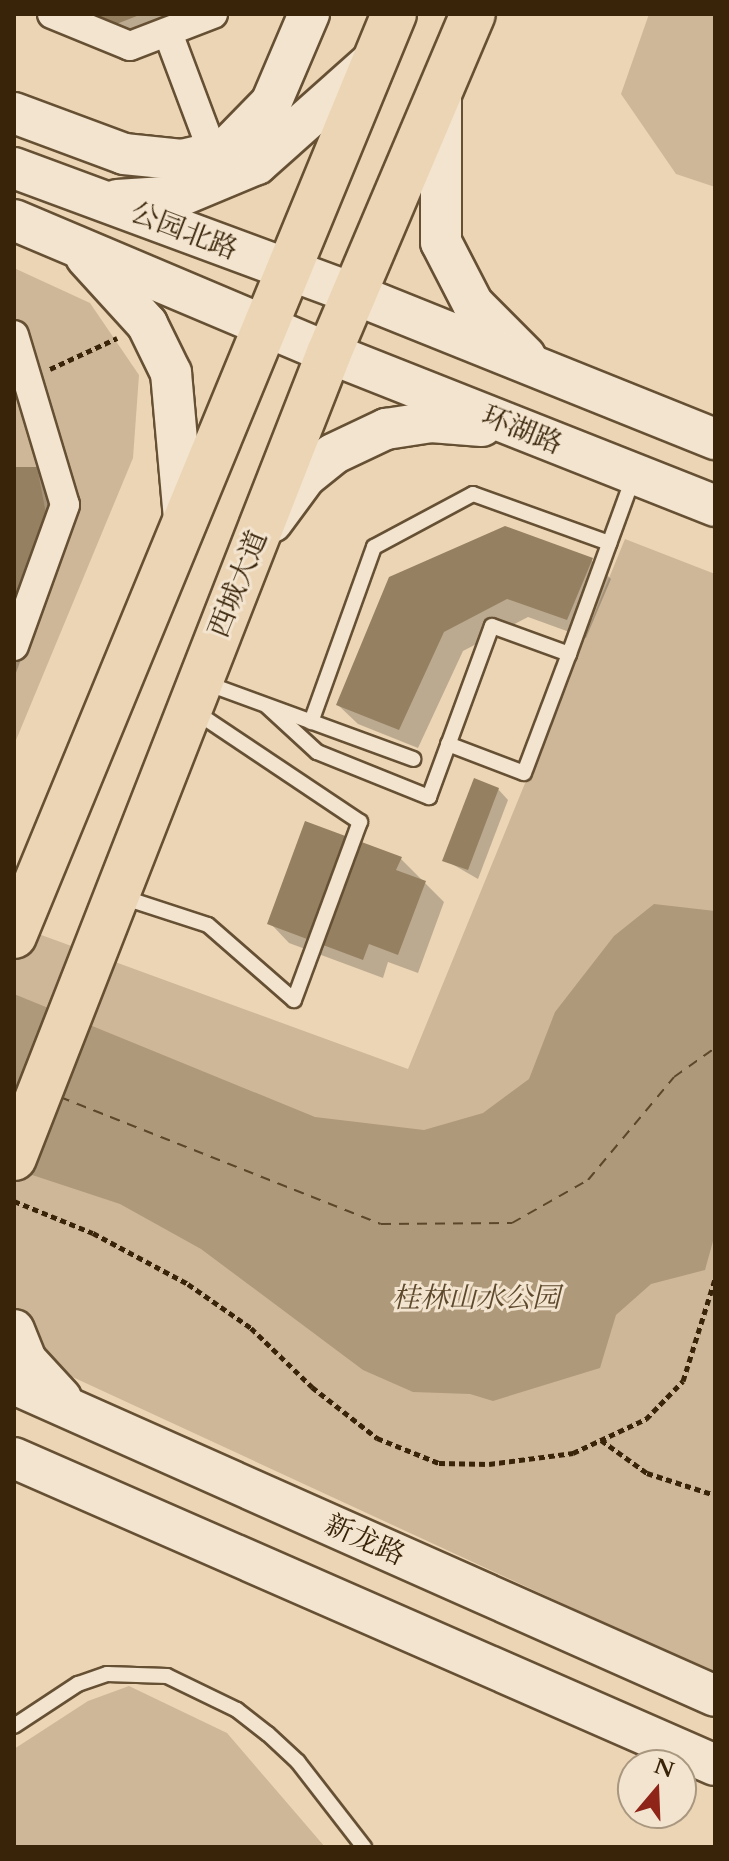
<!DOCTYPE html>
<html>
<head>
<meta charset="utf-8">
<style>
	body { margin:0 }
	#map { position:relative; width:729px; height:1861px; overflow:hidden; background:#ecd5b5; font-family:Cardo,"Noto Serif SC",serif }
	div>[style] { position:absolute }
	.green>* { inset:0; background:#ceb798 }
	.water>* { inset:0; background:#af997b }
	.shadow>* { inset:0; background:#0003 }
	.ferry>* { height:2px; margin-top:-1px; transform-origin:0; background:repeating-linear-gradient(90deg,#5c472b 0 10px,transparent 0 18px) }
	.building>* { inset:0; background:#968062 }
	.path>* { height:5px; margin-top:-2.5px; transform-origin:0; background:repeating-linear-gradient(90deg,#392409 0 6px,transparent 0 10px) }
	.roads { filter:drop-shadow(2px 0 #665034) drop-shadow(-2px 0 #665034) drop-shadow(0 2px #665034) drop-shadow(0 -2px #665034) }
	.lane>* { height:14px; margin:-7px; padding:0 7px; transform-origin:7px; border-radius:7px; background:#f3e4cf }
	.street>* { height:28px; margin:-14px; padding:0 14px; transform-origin:14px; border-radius:14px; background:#f3e4cf }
	.secondary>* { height:40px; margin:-20px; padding:0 20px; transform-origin:20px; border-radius:20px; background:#f3e4cf }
	.highway>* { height:44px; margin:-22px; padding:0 22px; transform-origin:22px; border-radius:22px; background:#ecd5b5 }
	span { translate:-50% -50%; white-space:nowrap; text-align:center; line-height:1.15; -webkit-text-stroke:6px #f3e4cf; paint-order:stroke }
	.street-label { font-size:28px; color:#392409 }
	.park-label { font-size:28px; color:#5e492d; font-style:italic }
	.frame { position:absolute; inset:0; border:16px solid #392409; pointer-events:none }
	.north { position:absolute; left:617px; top:1749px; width:80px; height:80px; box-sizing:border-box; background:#f3e4cf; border:2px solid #a99780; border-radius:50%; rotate:19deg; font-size:22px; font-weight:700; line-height:32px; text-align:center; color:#392409 }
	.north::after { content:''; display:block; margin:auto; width:28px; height:36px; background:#8f2418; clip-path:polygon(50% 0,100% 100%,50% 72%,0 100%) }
</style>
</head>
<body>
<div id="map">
	<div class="green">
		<div style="clip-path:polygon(649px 14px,715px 14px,715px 187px,676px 174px,621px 94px)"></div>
		<div style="clip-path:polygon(14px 268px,90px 303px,139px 375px,133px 458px,14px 745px)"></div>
		<div style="clip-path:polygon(625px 539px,715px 574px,715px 1674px,14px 1350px,14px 925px,408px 1069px)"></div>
		<div style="clip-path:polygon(129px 1686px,227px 1733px,325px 1847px,14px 1847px,14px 1749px,88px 1701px)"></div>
	</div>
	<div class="water">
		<div style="clip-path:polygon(654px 904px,715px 911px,715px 1234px,705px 1270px,651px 1284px,616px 1315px,600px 1368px,493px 1401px,470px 1394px,413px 1392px,363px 1370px,201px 1249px,120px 1204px,14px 1169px,14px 994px,315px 1117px,424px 1130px,483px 1113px,529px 1079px,555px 1012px,614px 936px)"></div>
	</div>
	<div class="shadow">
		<div style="clip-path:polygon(63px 14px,203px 14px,135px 44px)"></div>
		<div style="clip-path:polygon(14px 469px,36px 469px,56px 488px,66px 540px,14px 678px)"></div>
		<div style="clip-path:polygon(591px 560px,611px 579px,586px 638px,528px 617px,463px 651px,418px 748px,358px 724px,338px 705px,390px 578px)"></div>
		<div style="clip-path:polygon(498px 789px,508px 800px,478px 879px,445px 860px)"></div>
		<div style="clip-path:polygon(400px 858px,444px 902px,418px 973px,388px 962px,383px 978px,289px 943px,270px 923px)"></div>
	</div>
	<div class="ferry">
		<div style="left:60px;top:1097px;width:345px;rotate:21.6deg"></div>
		<div style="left:381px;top:1224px;width:131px;rotate:-0.4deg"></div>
		<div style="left:512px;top:1223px;width:87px;rotate:-29.5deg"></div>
		<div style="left:588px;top:1180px;width:134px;rotate:-50.1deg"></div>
		<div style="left:674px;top:1077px;width:50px;rotate:-35.3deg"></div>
	</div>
	<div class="building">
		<div style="clip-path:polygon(88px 14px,142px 14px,114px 25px)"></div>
		<div style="clip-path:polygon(14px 467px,37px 467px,47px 519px,14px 607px)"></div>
		<div style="clip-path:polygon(505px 526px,593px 558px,567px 620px,507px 599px,444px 632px,399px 730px,336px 705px,389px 577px)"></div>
		<div style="clip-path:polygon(474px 778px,499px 788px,468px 870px,442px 861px)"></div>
		<div style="clip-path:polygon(305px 821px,402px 857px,396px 870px,426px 881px,398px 955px,369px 944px,363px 960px,267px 924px)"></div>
	</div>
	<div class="path">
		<div style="left:50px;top:369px;width:74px;rotate:-24.8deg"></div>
		<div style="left:14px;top:1201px;width:85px;rotate:22.1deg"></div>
		<div style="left:93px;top:1233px;width:108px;rotate:28.2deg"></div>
		<div style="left:188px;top:1284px;width:77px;rotate:34.9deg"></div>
		<div style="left:251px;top:1328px;width:85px;rotate:44deg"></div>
		<div style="left:312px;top:1387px;width:83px;rotate:38.1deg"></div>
		<div style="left:377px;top:1438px;width:67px;rotate:22deg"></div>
		<div style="left:439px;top:1463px;width:50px;rotate:1.1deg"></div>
		<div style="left:489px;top:1464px;width:85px;rotate:-7.5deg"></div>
		<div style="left:573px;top:1453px;width:81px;rotate:-25deg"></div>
		<div style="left:646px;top:1419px;width:53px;rotate:-45.8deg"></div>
		<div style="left:683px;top:1381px;width:107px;rotate:-72.6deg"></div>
		<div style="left:601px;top:1440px;width:57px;rotate:35.7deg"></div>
		<div style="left:647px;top:1473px;width:71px;rotate:17.9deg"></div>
	</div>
	<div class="roads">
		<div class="lane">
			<div style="left:203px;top:682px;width:224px;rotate:20.1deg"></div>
			<div style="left:267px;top:706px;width:68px;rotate:42.6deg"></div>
			<div style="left:317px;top:752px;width:121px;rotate:21.9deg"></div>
			<div style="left:429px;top:797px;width:182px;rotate:-69.8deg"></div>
			<div style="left:492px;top:626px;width:82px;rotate:20deg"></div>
			<div style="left:569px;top:654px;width:190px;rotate:-70deg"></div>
			<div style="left:311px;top:722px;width:186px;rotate:-70.2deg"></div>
			<div style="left:374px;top:547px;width:112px;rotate:-28.2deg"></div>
			<div style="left:473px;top:494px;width:145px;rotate:19.8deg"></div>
			<div style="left:448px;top:744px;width:81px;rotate:20.9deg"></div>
			<div style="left:524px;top:773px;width:127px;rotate:-69.3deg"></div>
			<div style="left:122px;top:897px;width:90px;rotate:18deg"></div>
			<div style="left:208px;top:925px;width:114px;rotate:41.1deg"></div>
			<div style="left:294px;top:1000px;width:190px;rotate:-69.7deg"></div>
			<div style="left:360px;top:822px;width:201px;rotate:-146.2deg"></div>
			<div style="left:14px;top:1726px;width:77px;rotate:-33.3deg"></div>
			<div style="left:78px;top:1684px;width:31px;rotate:-19deg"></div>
			<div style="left:107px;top:1674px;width:60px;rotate:1.9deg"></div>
			<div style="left:167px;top:1676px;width:78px;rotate:25.9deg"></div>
			<div style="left:237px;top:1710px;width:39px;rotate:38deg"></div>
			<div style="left:268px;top:1734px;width:41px;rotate:43deg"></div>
			<div style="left:298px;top:1762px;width:108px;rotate:52.2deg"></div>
		</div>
		<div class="street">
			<div style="left:52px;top:14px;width:84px;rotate:22.3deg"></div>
			<div style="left:130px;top:46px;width:89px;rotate:-21.1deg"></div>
			<div style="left:168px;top:33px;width:128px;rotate:69.4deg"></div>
			<div style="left:14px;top:335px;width:177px;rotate:73.3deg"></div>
			<div style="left:65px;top:505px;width:150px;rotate:109.9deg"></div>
		</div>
		<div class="secondary">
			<div style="left:441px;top:93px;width:149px;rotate:90deg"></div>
			<div style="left:441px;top:242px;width:70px;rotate:62.7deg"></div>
			<div style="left:473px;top:304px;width:74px;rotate:45deg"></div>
			<div style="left:14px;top:113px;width:117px;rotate:20.4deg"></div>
			<div style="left:124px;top:154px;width:58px;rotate:5.9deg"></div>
			<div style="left:182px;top:160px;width:44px;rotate:-13.1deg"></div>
			<div style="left:225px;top:150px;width:66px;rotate:-45.6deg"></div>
			<div style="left:271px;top:103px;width:97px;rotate:-66.9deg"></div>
			<div style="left:14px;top:168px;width:363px;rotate:20.3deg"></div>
			<div style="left:354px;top:294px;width:389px;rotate:21.9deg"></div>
			<div style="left:117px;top:200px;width:63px;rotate:-3.6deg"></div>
			<div style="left:180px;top:196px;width:83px;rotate:-22.6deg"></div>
			<div style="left:257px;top:164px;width:158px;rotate:-41.7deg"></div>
			<div style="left:14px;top:220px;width:342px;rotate:22.9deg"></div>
			<div style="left:329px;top:353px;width:415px;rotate:21.6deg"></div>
			<div style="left:86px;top:257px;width:91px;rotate:47.7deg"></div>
			<div style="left:147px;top:324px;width:55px;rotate:63.9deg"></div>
			<div style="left:171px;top:373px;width:147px;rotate:84.9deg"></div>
			<div style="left:272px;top:522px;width:56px;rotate:-53.7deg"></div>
			<div style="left:305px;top:477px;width:36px;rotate:-39deg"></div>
			<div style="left:333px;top:454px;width:59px;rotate:-25.3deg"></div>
			<div style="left:386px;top:429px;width:46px;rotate:-8.8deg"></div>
			<div style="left:431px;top:422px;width:51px;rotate:4.5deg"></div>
			<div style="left:14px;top:1330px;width:32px;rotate:68deg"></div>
			<div style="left:26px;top:1360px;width:52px;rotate:47.4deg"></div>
			<div style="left:14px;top:1384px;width:767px;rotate:23.99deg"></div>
			<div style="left:14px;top:1458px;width:765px;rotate:23.65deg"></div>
		</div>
		<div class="highway">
			<div style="left:14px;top:936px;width:997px;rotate:-67.6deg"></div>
			<div style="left:14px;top:1158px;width:864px;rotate:-68.63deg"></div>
			<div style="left:329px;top:353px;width:368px;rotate:-67deg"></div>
		</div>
	</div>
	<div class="street-label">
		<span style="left:184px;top:231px;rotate:21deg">公园北路</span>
		<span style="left:522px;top:430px;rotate:22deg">环湖路</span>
		<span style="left:238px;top:584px;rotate:-68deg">西城大道</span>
		<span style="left:365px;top:1540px;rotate:24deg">新龙路</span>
	</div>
	<div class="park-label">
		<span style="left:476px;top:1298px">桂林山水公园</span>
	</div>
	<div class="frame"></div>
	<div class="north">N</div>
</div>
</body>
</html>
